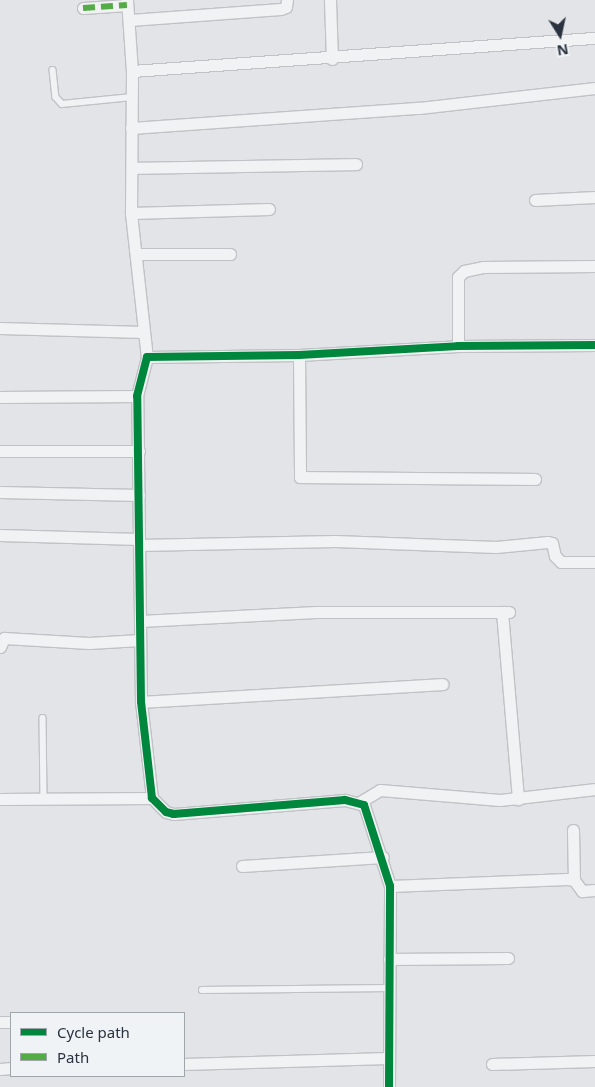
<!DOCTYPE html>
<html>
<head>
<meta charset="utf-8">
<style>
	body { margin:0 }
	#map { position:relative; width:595px; height:1087px; overflow:hidden; background:#e2e4e7; font-family:"Noto Sans",sans-serif }
	div>[style] { position:absolute }
	.roads { filter:drop-shadow(1px 0 #c0c2c5) drop-shadow(-1px 0 #c0c2c5) drop-shadow(0 1px #c0c2c5) drop-shadow(0 -1px #c0c2c5) }
	.lane>* { height:5.5px; margin:-2.75px; padding:0 2.75px; transform-origin:2.75px; border-radius:2.75px; background:#f1f2f4 }
	.street>* { height:11px; margin:-5.5px; padding:0 5.5px; transform-origin:5.5px; border-radius:5.5px; background:#f1f2f4 }
	.quiet>* { height:6px; margin-top:-3px; transform-origin:0; background:repeating-linear-gradient(90deg,#53ac46 0 12px,transparent 0 18px) }
	.cycleway>* { height:8px; margin:-4px; padding:0 4px; transform-origin:4px; border-radius:4px; background:#00873e }
	span { translate:-50% -50%; white-space:nowrap; text-align:center; line-height:1.15; -webkit-text-stroke:5px #f0f3f6; paint-order:stroke }
	.legend { position:absolute; left:10px; top:1012px; width:175px; height:65px; box-sizing:border-box; background:#f0f3f6; border:1px solid #a1a6ad; margin:0; padding:6px 9px; list-style:none; font-size:15px; color:#2a323f }
	.legend li { display:flex; align-items:center; gap:10px; height:25px }
	.legend b { width:25px; border:1px solid #a1a6ad }
	.north { position:absolute; left:535px; top:10px; width:50px; height:50px; -webkit-text-stroke:4px #f0f3f6; paint-order:stroke; rotate:170deg; font-size:14px; font-weight:700; line-height:20px; text-align:center; color:#2a323f }
	.north::after { content:''; display:block; margin:auto; width:18px; height:22px; background:#2a323f; clip-path:polygon(50% 0,100% 100%,50% 72%,0 100%) }
</style>
</head>
<body>
<div id="map">
	<div class="roads">
		<div class="lane">
			<div style="left:53px;top:70px;width:27px;rotate:84deg"></div>
			<div style="left:56px;top:97px;width:9px;rotate:49deg"></div>
			<div style="left:62px;top:104px;width:70px;rotate:-5.7deg"></div>
			<div style="left:43px;top:718px;width:81px;rotate:89.3deg"></div>
			<div style="left:202px;top:990px;width:187px;rotate:-0.6deg"></div>
		</div>
		<div class="street">
			<div style="left:127px;top:0;width:71px;rotate:86deg"></div>
			<div style="left:132px;top:71px;width:142px;rotate:90.4deg"></div>
			<div style="left:131px;top:213px;width:145px;rotate:83.7deg"></div>
			<div style="left:330px;top:0;width:59px;rotate:88.1deg"></div>
			<div style="left:83px;top:8px;width:44px;rotate:-3.9deg"></div>
			<div style="left:130px;top:20px;width:151px;rotate:-4.2deg"></div>
			<div style="left:281px;top:9px;width:5px;rotate:-22deg"></div>
			<div style="left:286px;top:7px;width:7px;rotate:-82deg"></div>
			<div style="left:132px;top:71px;width:464px;rotate:-4.1deg"></div>
			<div style="left:131px;top:128px;width:289px;rotate:-4deg"></div>
			<div style="left:419px;top:108px;width:177px;rotate:-6.5deg"></div>
			<div style="left:132px;top:168px;width:224px;rotate:-1deg"></div>
			<div style="left:535px;top:200px;width:60px;rotate:-2.9deg"></div>
			<div style="left:131px;top:213px;width:138px;rotate:-1.7deg"></div>
			<div style="left:136px;top:254px;width:94px"></div>
			<div style="left:0;top:328px;width:144px;rotate:1.6deg"></div>
			<div style="left:458px;top:346px;width:69px;rotate:-90deg"></div>
			<div style="left:458px;top:277px;width:8px;rotate:-45deg"></div>
			<div style="left:464px;top:271px;width:19px;rotate:-12deg"></div>
			<div style="left:483px;top:267px;width:112px;rotate:-0.5deg"></div>
			<div style="left:299px;top:355px;width:122px;rotate:89.5deg"></div>
			<div style="left:300px;top:477px;width:235px;rotate:0.5deg"></div>
			<div style="left:0;top:397px;width:137px;rotate:-0.4deg"></div>
			<div style="left:0;top:451px;width:139px"></div>
			<div style="left:0;top:492px;width:139px;rotate:1.2deg"></div>
			<div style="left:0;top:535px;width:139px;rotate:1.6deg"></div>
			<div style="left:139px;top:545px;width:196px;rotate:-1.2deg"></div>
			<div style="left:335px;top:541px;width:161px;rotate:2.1deg"></div>
			<div style="left:496px;top:547px;width:52px;rotate:-5.5deg"></div>
			<div style="left:548px;top:542px;width:4px;rotate:14deg"></div>
			<div style="left:552px;top:543px;width:13px;rotate:77deg"></div>
			<div style="left:555px;top:556px;width:8px;rotate:45deg"></div>
			<div style="left:561px;top:562px;width:34px"></div>
			<div style="left:502px;top:612px;width:188px;rotate:85.1deg"></div>
			<div style="left:140px;top:621px;width:176px;rotate:-2.9deg"></div>
			<div style="left:316px;top:612px;width:193px"></div>
			<div style="left:0;top:647px;width:10px;rotate:-66deg"></div>
			<div style="left:4px;top:638px;width:85px;rotate:3.4deg"></div>
			<div style="left:89px;top:643px;width:51px;rotate:-3.4deg"></div>
			<div style="left:141px;top:702px;width:302px;rotate:-3.4deg"></div>
			<div style="left:0;top:799px;width:152px;rotate:-0.4deg"></div>
			<div style="left:360px;top:802px;width:23px;rotate:-31deg"></div>
			<div style="left:380px;top:790px;width:120px;rotate:4.8deg"></div>
			<div style="left:500px;top:800px;width:96px;rotate:-6.6deg"></div>
			<div style="left:573px;top:830px;width:50px;rotate:88.9deg"></div>
			<div style="left:242px;top:866px;width:141px;rotate:-3.7deg"></div>
			<div style="left:390px;top:886px;width:177px;rotate:-2.3deg"></div>
			<div style="left:567px;top:879px;width:7px;rotate:8deg"></div>
			<div style="left:574px;top:880px;width:14px;rotate:54deg"></div>
			<div style="left:582px;top:891px;width:13px;rotate:-4deg"></div>
			<div style="left:389px;top:959px;width:119px;rotate:-0.5deg"></div>
			<div style="left:0;top:1022px;width:11px"></div>
			<div style="left:184px;top:1064px;width:204px;rotate:-1.7deg"></div>
			<div style="left:492px;top:1064px;width:103px;rotate:-1.7deg"></div>
			<div style="left:0;top:1069px;width:11px;rotate:-5deg"></div>
			<div style="left:389px;top:1087px;width:201px;rotate:-89.7deg"></div>
			<div style="left:390px;top:886px;width:85px;rotate:-107.8deg"></div>
			<div style="left:364px;top:805px;width:20px;rotate:-165deg"></div>
			<div style="left:345px;top:800px;width:172px;rotate:175.3deg"></div>
			<div style="left:174px;top:814px;width:8px;rotate:-166deg"></div>
			<div style="left:166px;top:812px;width:20px;rotate:-135deg"></div>
			<div style="left:152px;top:798px;width:97px;rotate:-96.5deg"></div>
			<div style="left:141px;top:702px;width:306px;rotate:-90.7deg"></div>
			<div style="left:137px;top:396px;width:40px;rotate:-75.6deg"></div>
			<div style="left:147px;top:357px;width:152px;rotate:-0.8deg"></div>
			<div style="left:299px;top:355px;width:159px;rotate:-3.2deg"></div>
			<div style="left:458px;top:346px;width:137px;rotate:-0.4deg"></div>
		</div>
	</div>
	<div class="quiet">
		<div style="left:83px;top:8px;width:44px;rotate:-3.9deg"></div>
	</div>
	<div class="cycleway">
		<div style="left:389px;top:1087px;width:201px;rotate:-89.7deg"></div>
		<div style="left:390px;top:886px;width:85px;rotate:-107.8deg"></div>
		<div style="left:364px;top:805px;width:20px;rotate:-165deg"></div>
		<div style="left:345px;top:800px;width:172px;rotate:175.3deg"></div>
		<div style="left:174px;top:814px;width:8px;rotate:-166deg"></div>
		<div style="left:166px;top:812px;width:20px;rotate:-135deg"></div>
		<div style="left:152px;top:798px;width:97px;rotate:-96.5deg"></div>
		<div style="left:141px;top:702px;width:306px;rotate:-90.7deg"></div>
		<div style="left:137px;top:396px;width:40px;rotate:-75.6deg"></div>
		<div style="left:147px;top:357px;width:152px;rotate:-0.8deg"></div>
		<div style="left:299px;top:355px;width:159px;rotate:-3.2deg"></div>
		<div style="left:458px;top:346px;width:137px;rotate:-0.4deg"></div>
	</div>
	<ul class="legend">
	<li><b style="height:6px;background:#00873e"></b>Cycle path</li>
	<li><b style="height:6px;background:#53ac46"></b>Path</li>
	</ul>
	<div class="north">N</div>
</div>
</body>
</html>
